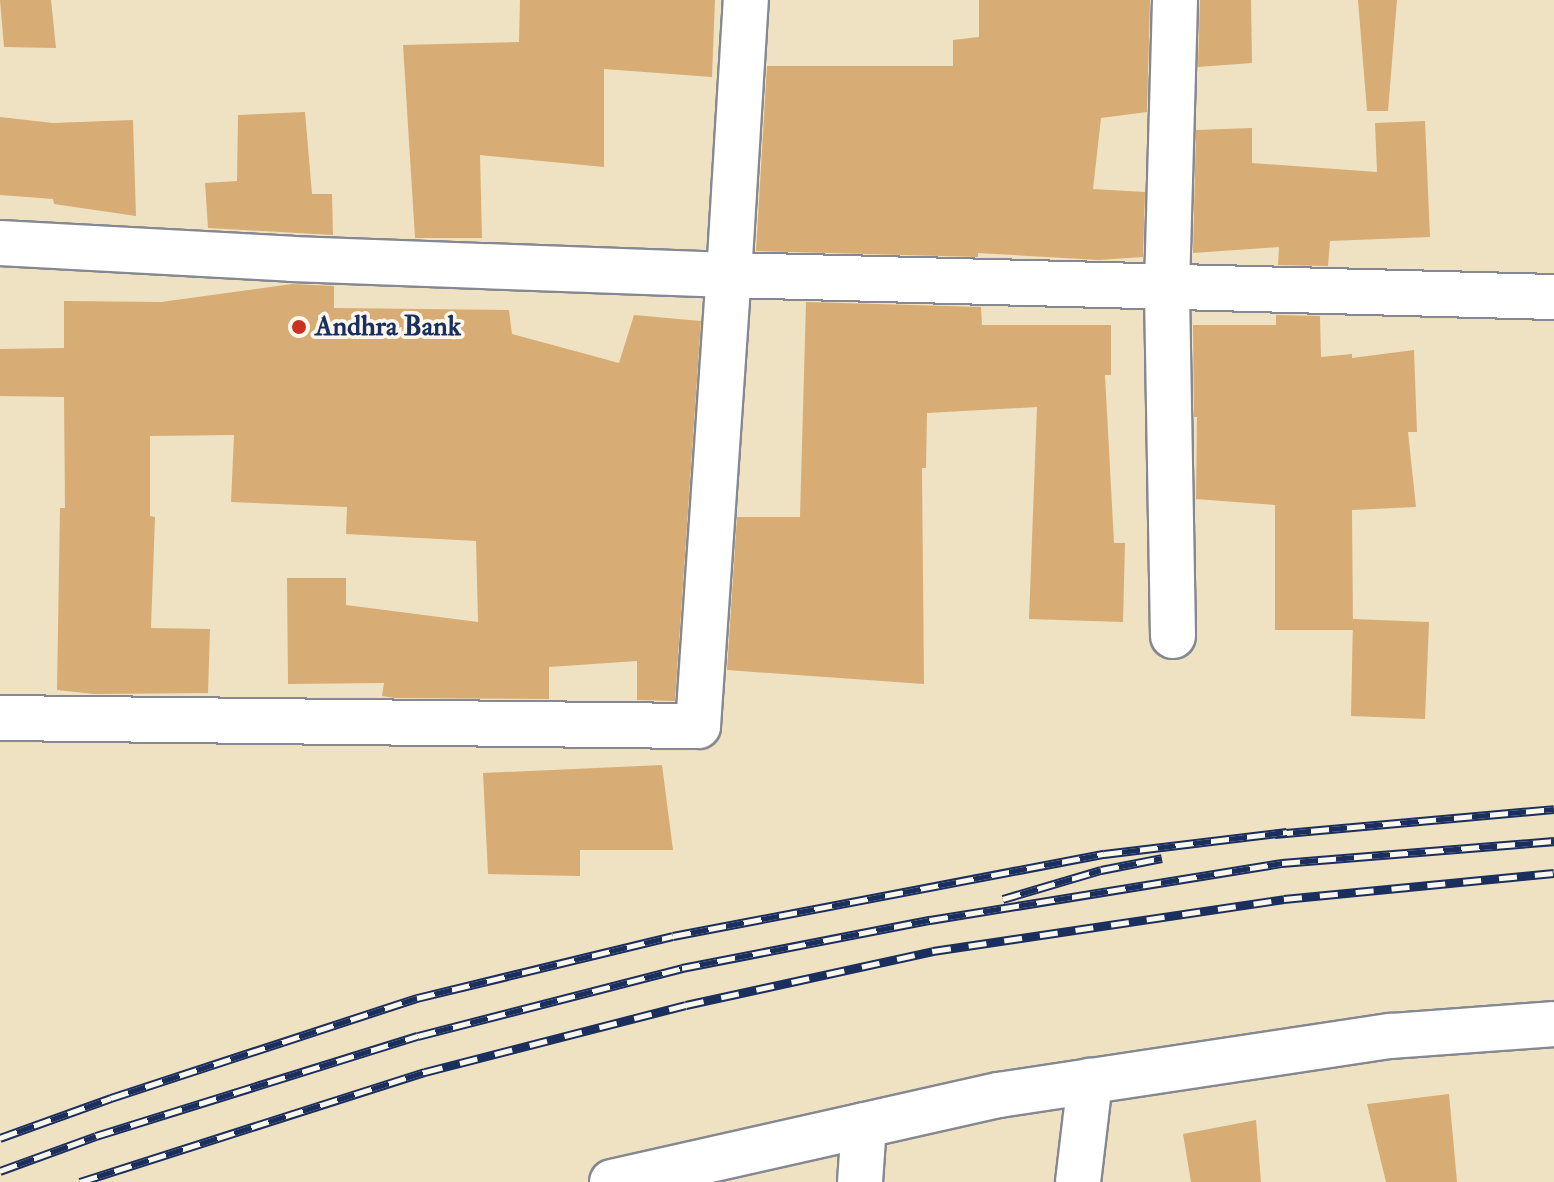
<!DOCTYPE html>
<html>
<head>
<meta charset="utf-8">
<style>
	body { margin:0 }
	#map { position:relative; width:1554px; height:1182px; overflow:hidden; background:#efe2c2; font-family:"IM FELL Double Pica",serif }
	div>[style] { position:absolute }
	.building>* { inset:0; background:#d7ac75 }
	.roads { filter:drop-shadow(2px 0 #858890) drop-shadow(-2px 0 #858890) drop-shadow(0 2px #858890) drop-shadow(0 -2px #858890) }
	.minor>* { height:44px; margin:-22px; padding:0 22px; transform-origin:22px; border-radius:22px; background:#fff }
	.rail>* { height:9px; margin-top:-4.5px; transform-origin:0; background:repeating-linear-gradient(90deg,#fbf7ec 0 18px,#1b2f5e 0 36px); box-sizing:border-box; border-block:2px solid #1b2f5e }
	.dots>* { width:22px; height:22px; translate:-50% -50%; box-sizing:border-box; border:4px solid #fbf7ec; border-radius:50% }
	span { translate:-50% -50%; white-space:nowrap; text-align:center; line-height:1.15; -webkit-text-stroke:7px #fbf7ec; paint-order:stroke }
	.poi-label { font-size:28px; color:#1b2f5e; font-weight:700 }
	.left { translate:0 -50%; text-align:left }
</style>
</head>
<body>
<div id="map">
	<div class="building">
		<div style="clip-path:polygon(0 0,51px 0,56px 48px,4px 47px)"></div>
		<div style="clip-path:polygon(520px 0,715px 0,712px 77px,604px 69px,604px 167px,480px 155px,482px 238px,415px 238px,403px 45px,519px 42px)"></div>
		<div style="clip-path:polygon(979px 0,1150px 0,1147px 112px,1101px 118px,1093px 189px,1145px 192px,1143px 257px,1099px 260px,978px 253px,978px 257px,756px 251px,767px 66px,953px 66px,953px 40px,979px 37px)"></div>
		<div style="clip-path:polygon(1200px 0,1251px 0,1252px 63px,1198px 67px)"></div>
		<div style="clip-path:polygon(1358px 0,1397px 0,1388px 111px,1367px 111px)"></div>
		<div style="clip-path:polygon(305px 112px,312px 194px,332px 194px,333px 235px,208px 228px,205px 183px,237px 181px,238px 115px)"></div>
		<div style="clip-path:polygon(0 117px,53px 123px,133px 120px,136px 216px,54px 204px,53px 199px,0 195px)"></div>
		<div style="clip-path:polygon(1425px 121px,1430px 237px,1330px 241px,1328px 266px,1278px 265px,1279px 247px,1193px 253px,1196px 130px,1252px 128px,1252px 163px,1377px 172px,1375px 123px)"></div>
		<div style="clip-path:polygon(292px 284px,334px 286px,334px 308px,509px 310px,512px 334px,619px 363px,634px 315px,701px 321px,675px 701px,637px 700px,637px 661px,549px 667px,549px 699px,395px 698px,382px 696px,384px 683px,288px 684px,287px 578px,346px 578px,346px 605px,478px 622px,476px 541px,346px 534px,347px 507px,231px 502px,234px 435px,150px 436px,150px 516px,155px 517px,151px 628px,210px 629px,208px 693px,94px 694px,57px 690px,60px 508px,65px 508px,64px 397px,0 396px,0 349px,64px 348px,64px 301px,161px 302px)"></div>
		<div style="clip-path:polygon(806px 302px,981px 307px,982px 325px,1111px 325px,1111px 375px,1105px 375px,1114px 543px,1125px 543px,1123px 622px,1029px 619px,1037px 407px,927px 413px,926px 468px,922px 468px,924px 684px,727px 670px,737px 517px,800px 517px)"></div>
		<div style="clip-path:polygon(1276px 315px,1320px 316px,1321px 357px,1352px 354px,1352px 358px,1414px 350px,1417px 432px,1408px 432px,1416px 507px,1352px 510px,1353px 630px,1275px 630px,1275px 505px,1196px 499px,1197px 417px,1194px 417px,1193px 325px,1276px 325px)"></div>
		<div style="clip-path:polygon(1353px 619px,1429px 622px,1425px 719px,1351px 716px)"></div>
		<div style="clip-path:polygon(662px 765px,673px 850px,580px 850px,580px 876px,488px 874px,483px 773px)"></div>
		<div style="clip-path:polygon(1449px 1094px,1457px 1182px,1386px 1182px,1367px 1104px)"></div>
		<div style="clip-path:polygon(1256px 1120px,1261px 1182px,1191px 1182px,1183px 1134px)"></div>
	</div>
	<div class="roads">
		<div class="minor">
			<div style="left:0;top:243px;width:292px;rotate:3.1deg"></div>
			<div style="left:292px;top:259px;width:437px;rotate:2.1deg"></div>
			<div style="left:729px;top:275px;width:276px;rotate:-86.5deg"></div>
			<div style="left:1173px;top:636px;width:349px;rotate:-91deg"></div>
			<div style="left:1167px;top:287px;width:287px;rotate:-88.4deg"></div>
			<div style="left:0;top:718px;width:698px;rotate:0.66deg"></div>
			<div style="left:698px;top:726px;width:452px;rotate:-86.1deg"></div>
			<div style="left:729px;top:275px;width:825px;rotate:1.53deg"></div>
			<div style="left:612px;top:1182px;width:397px;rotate:-12.7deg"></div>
			<div style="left:999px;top:1095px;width:396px;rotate:-8.6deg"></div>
			<div style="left:1391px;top:1036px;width:163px;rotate:-4.2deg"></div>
			<div style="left:860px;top:1182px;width:57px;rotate:-86deg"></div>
			<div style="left:1078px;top:1182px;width:102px;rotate:-83.2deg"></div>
		</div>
	</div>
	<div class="rail">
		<div style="left:1275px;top:834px;width:280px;rotate:-5.1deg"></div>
		<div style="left:1003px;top:899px;width:102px;rotate:-16.5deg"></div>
		<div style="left:1101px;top:870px;width:62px;rotate:-11.1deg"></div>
		<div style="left:0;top:1138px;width:118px;rotate:-19.8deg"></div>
		<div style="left:111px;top:1098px;width:322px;rotate:-18.1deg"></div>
		<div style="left:417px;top:998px;width:263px;rotate:-13.6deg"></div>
		<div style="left:673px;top:936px;width:439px;rotate:-10.8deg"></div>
		<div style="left:1104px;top:854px;width:184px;rotate:-6.9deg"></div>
		<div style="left:0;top:1171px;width:102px;rotate:-20deg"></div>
		<div style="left:96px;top:1136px;width:337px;rotate:-17.3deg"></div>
		<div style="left:418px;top:1036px;width:273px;rotate:-14.4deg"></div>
		<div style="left:682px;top:968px;width:253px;rotate:-11deg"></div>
		<div style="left:930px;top:920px;width:357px;rotate:-9.2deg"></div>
		<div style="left:1282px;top:863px;width:273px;rotate:-4.6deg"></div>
		<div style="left:80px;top:1182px;width:362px;rotate:-17.7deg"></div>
		<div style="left:425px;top:1072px;width:269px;rotate:-14.4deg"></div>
		<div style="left:686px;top:1005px;width:253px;rotate:-12.3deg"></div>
		<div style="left:933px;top:951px;width:355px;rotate:-8.4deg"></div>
		<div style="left:1284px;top:899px;width:271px;rotate:-5.5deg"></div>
	</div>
	<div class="dots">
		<div style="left:299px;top:327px;background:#c8321e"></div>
	</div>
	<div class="poi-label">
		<span class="left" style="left:315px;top:327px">Andhra Bank</span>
	</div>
</div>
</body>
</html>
